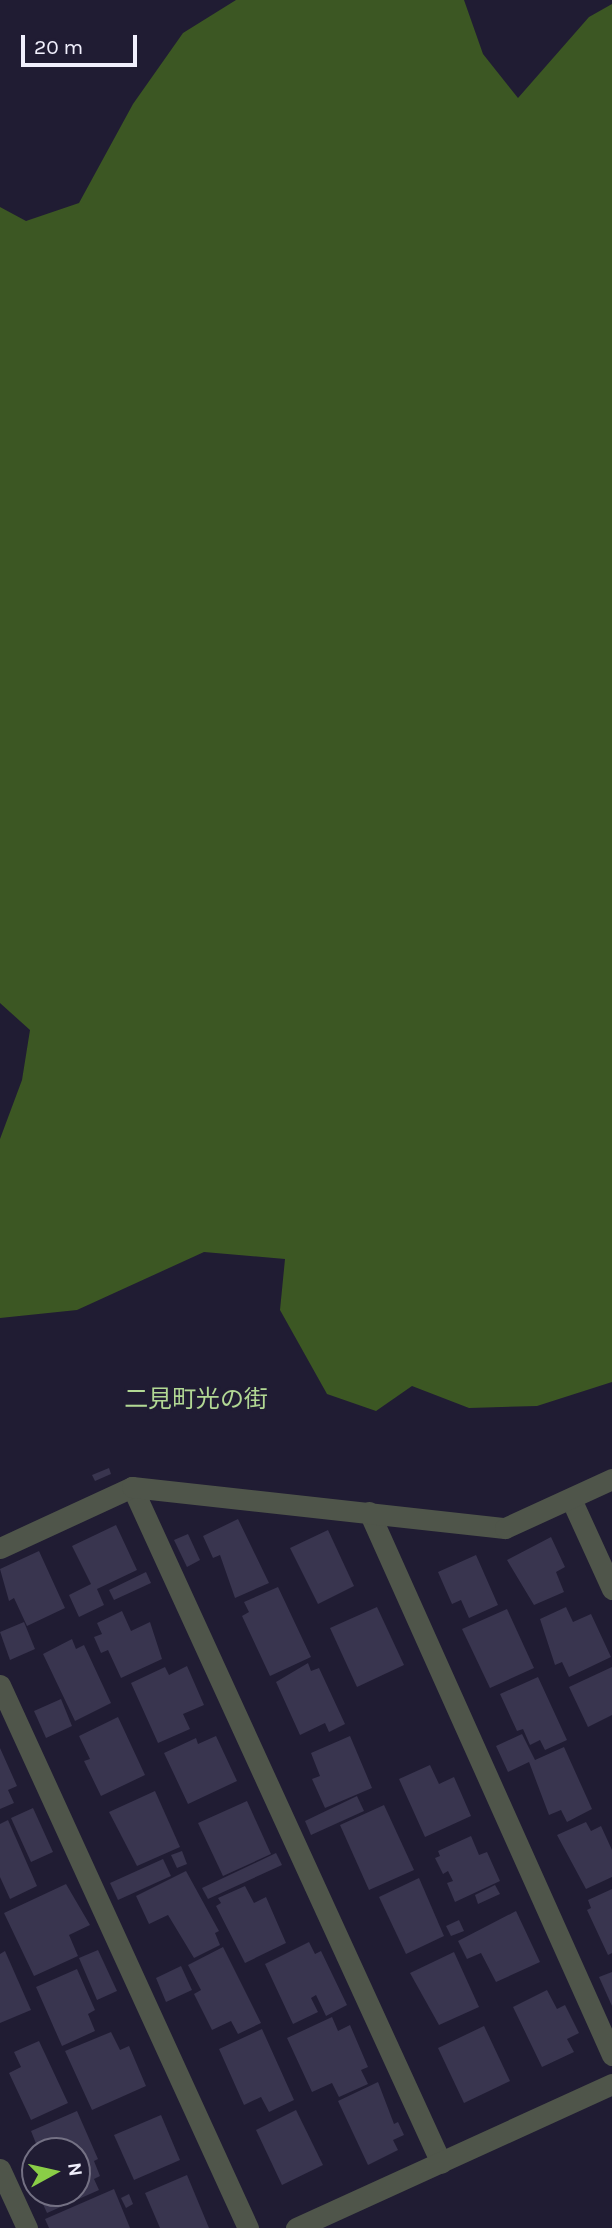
<!DOCTYPE html>
<html>
<head>
<meta charset="utf-8">
<style>
	body { margin:0 }
	#map { position:relative; width:612px; height:2228px; overflow:hidden; background:#201c33; font-family:Karla,"Noto Sans JP",sans-serif }
	div>[style] { position:absolute }
	.forest>* { inset:0; background:#3c5723 }
	.building>* { inset:0; background:#39354f }
	.minor>* { height:21px; margin:-10.5px; padding:0 10.5px; transform-origin:10.5px; border-radius:10.5px; background:#4f554a }
	span { translate:-50% -50%; white-space:nowrap; text-align:center; line-height:1.15; -webkit-text-stroke:6px #201c33; paint-order:stroke }
	.quarter-label { font-size:24px; color:#b2d894 }
	.north { position:absolute; left:21px; top:2137px; width:70px; height:70px; box-sizing:border-box; background:#201c33; border:2px solid #747184; border-radius:50%; rotate:82deg; font-size:19px; font-weight:700; line-height:28px; text-align:center; color:#f1f0fd }
	.north::after { content:''; display:block; margin:auto; width:24px; height:32px; background:#8ace47; clip-path:polygon(50% 0,100% 100%,50% 72%,0 100%) }
	.scale { position:absolute; left:21px; top:35px; width:116px; height:32px; box-sizing:border-box; border:4px solid #f1f0fd; border-top:0; padding-left:9px; font-size:21px; line-height:24px; white-space:nowrap; color:#f1f0fd; -webkit-text-stroke:5px #201c33; paint-order:stroke }
</style>
</head>
<body>
<div id="map">
	<div class="forest">
		<div style="clip-path:polygon(236px 0,464px 0,483px 54px,518px 98px,589px 17px,612px 4px,612px 1382px,537px 1406px,469px 1408px,412px 1386px,376px 1411px,327px 1394px,280px 1310px,285px 1259px,204px 1252px,77px 1310px,0 1318px,0 1139px,22px 1080px,30px 1030px,0 1003px,0 207px,26px 221px,79px 203px,133px 104px,183px 33px)"></div>
	</div>
	<div class="building">
		<div style="clip-path:polygon(109px 1468px,111px 1474px,95px 1481px,92px 1475px)"></div>
		<div style="clip-path:polygon(238px 1519px,269px 1583px,235px 1598px,220px 1555px,213px 1558px,203px 1536px)"></div>
		<div style="clip-path:polygon(116px 1525px,137px 1570px,97px 1589px,104px 1605px,79px 1617px,69px 1595px,91px 1584px,72px 1546px)"></div>
		<div style="clip-path:polygon(328px 1530px,354px 1586px,318px 1604px,290px 1548px)"></div>
		<div style="clip-path:polygon(188px 1534px,200px 1560px,187px 1567px,174px 1540px)"></div>
		<div style="clip-path:polygon(551px 1537px,565px 1567px,556px 1572px,564px 1592px,534px 1605px,507px 1560px)"></div>
		<div style="clip-path:polygon(39px 1551px,65px 1608px,27px 1626px,14px 1598px,9px 1601px,0 1569px)"></div>
		<div style="clip-path:polygon(476px 1555px,498px 1605px,469px 1618px,461px 1600px,452px 1604px,438px 1572px)"></div>
		<div style="clip-path:polygon(146px 1572px,151px 1583px,114px 1600px,109px 1590px)"></div>
		<div style="clip-path:polygon(278px 1587px,311px 1657px,270px 1676px,242px 1616px,249px 1612px,244px 1602px)"></div>
		<div style="clip-path:polygon(377px 1607px,404px 1665px,357px 1687px,330px 1628px)"></div>
		<div style="clip-path:polygon(566px 1607px,573px 1622px,591px 1614px,611px 1657px,569px 1677px,562px 1662px,555px 1665px,540px 1619px)"></div>
		<div style="clip-path:polygon(507px 1609px,534px 1668px,490px 1688px,462px 1629px)"></div>
		<div style="clip-path:polygon(122px 1611px,131px 1631px,150px 1622px,162px 1659px,121px 1678px,108px 1650px,101px 1653px,94px 1637px,102px 1634px,97px 1623px)"></div>
		<div style="clip-path:polygon(24px 1622px,35px 1649px,10px 1660px,0 1632px)"></div>
		<div style="clip-path:polygon(72px 1639px,76px 1649px,84px 1645px,111px 1703px,75px 1721px,43px 1654px)"></div>
		<div style="clip-path:polygon(308px 1663px,311px 1671px,319px 1668px,345px 1724px,329px 1732px,325px 1723px,300px 1735px,276px 1682px)"></div>
		<div style="clip-path:polygon(187px 1666px,204px 1705px,183px 1714px,190px 1729px,158px 1743px,131px 1683px,165px 1667px,169px 1675px)"></div>
		<div style="clip-path:polygon(612px 1667px,612px 1715px,588px 1727px,569px 1687px)"></div>
		<div style="clip-path:polygon(538px 1677px,567px 1740px,545px 1750px,540px 1740px,530px 1745px,523px 1729px,517px 1731px,500px 1694px)"></div>
		<div style="clip-path:polygon(61px 1699px,72px 1726px,46px 1738px,34px 1711px)"></div>
		<div style="clip-path:polygon(118px 1717px,145px 1775px,101px 1796px,84px 1761px,90px 1759px,79px 1736px)"></div>
		<div style="clip-path:polygon(522px 1734px,535px 1760px,564px 1747px,592px 1809px,567px 1822px,561px 1810px,549px 1815px,529px 1762px,508px 1772px,496px 1746px)"></div>
		<div style="clip-path:polygon(216px 1736px,237px 1781px,188px 1804px,164px 1753px,196px 1738px,198px 1744px)"></div>
		<div style="clip-path:polygon(350px 1736px,372px 1788px,325px 1808px,312px 1779px,320px 1776px,311px 1753px)"></div>
		<div style="clip-path:polygon(0 1748px,17px 1786px,8px 1790px,14px 1803px,0 1809px)"></div>
		<div style="clip-path:polygon(430px 1765px,439px 1784px,454px 1777px,471px 1816px,425px 1837px,399px 1779px)"></div>
		<div style="clip-path:polygon(155px 1791px,180px 1847px,137px 1866px,109px 1812px)"></div>
		<div style="clip-path:polygon(357px 1796px,364px 1811px,311px 1835px,305px 1821px)"></div>
		<div style="clip-path:polygon(247px 1801px,271px 1854px,223px 1876px,198px 1823px)"></div>
		<div style="clip-path:polygon(384px 1805px,414px 1870px,369px 1890px,340px 1825px)"></div>
		<div style="clip-path:polygon(33px 1808px,53px 1852px,31px 1862px,11px 1818px)"></div>
		<div style="clip-path:polygon(8px 1820px,37px 1886px,10px 1899px,0 1877px,0 1824px)"></div>
		<div style="clip-path:polygon(586px 1822px,591px 1831px,601px 1826px,612px 1850px,612px 1877px,586px 1889px,557px 1835px)"></div>
		<div style="clip-path:polygon(471px 1836px,479px 1855px,487px 1852px,500px 1881px,455px 1902px,447px 1883px,453px 1881px,448px 1871px,443px 1874px,435px 1858px,440px 1856px,438px 1851px)"></div>
		<div style="clip-path:polygon(182px 1851px,187px 1864px,177px 1868px,171px 1855px)"></div>
		<div style="clip-path:polygon(276px 1853px,282px 1865px,208px 1899px,202px 1888px)"></div>
		<div style="clip-path:polygon(163px 1859px,171px 1876px,118px 1900px,110px 1883px)"></div>
		<div style="clip-path:polygon(186px 1871px,219px 1931px,215px 1933px,220px 1945px,194px 1958px,168px 1915px,149px 1924px,136px 1896px)"></div>
		<div style="clip-path:polygon(419px 1878px,444px 1936px,406px 1954px,379px 1897px)"></div>
		<div style="clip-path:polygon(66px 1884px,90px 1925px,69px 1935px,78px 1956px,34px 1976px,4px 1913px)"></div>
		<div style="clip-path:polygon(495px 1885px,500px 1894px,478px 1904px,475px 1895px)"></div>
		<div style="clip-path:polygon(245px 1886px,254px 1903px,266px 1897px,286px 1943px,245px 1963px,216px 1906px,221px 1903px,218px 1898px)"></div>
		<div style="clip-path:polygon(612px 1889px,612px 1953px,608px 1955px,587px 1910px,591px 1908px,588px 1900px)"></div>
		<div style="clip-path:polygon(516px 1911px,540px 1962px,496px 1982px,481px 1953px,467px 1959px,458px 1941px)"></div>
		<div style="clip-path:polygon(459px 1920px,464px 1931px,451px 1936px,446px 1926px)"></div>
		<div style="clip-path:polygon(309px 1942px,315px 1954px,321px 1951px,347px 2005px,326px 2016px,316px 1995px,311px 1998px,318px 2012px,293px 2024px,265px 1964px)"></div>
		<div style="clip-path:polygon(223px 1947px,261px 2023px,238px 2034px,231px 2021px,212px 2030px,194px 1994px,201px 1990px,188px 1965px)"></div>
		<div style="clip-path:polygon(98px 1950px,117px 1991px,97px 2000px,79px 1958px)"></div>
		<div style="clip-path:polygon(5px 1951px,31px 2010px,0 2023px,0 1954px)"></div>
		<div style="clip-path:polygon(454px 1952px,479px 2007px,439px 2025px,410px 1973px)"></div>
		<div style="clip-path:polygon(181px 1966px,192px 1990px,166px 2002px,156px 1978px)"></div>
		<div style="clip-path:polygon(77px 1969px,95px 2010px,88px 2014px,95px 2031px,62px 2046px,36px 1987px)"></div>
		<div style="clip-path:polygon(612px 1972px,612px 2006px,599px 1977px)"></div>
		<div style="clip-path:polygon(547px 1990px,557px 2009px,565px 2005px,579px 2033px,567px 2039px,574px 2052px,542px 2067px,513px 2007px)"></div>
		<div style="clip-path:polygon(332px 2017px,338px 2031px,350px 2025px,368px 2067px,361px 2070px,368px 2084px,339px 2097px,332px 2083px,312px 2092px,287px 2038px)"></div>
		<div style="clip-path:polygon(484px 2026px,510px 2081px,464px 2103px,438px 2048px)"></div>
		<div style="clip-path:polygon(262px 2029px,294px 2100px,269px 2112px,261px 2097px,244px 2105px,219px 2049px)"></div>
		<div style="clip-path:polygon(111px 2032px,120px 2050px,129px 2046px,146px 2086px,92px 2110px,65px 2051px)"></div>
		<div style="clip-path:polygon(39px 2041px,68px 2103px,31px 2120px,9px 2073px,21px 2067px,14px 2052px)"></div>
		<div style="clip-path:polygon(378px 2082px,394px 2124px,398px 2122px,404px 2135px,393px 2140px,398px 2150px,368px 2165px,338px 2101px)"></div>
		<div style="clip-path:polygon(296px 2110px,323px 2165px,282px 2185px,256px 2130px)"></div>
		<div style="clip-path:polygon(77px 2111px,98px 2159px,94px 2161px,100px 2176px,94px 2179px,99px 2190px,47px 2213px,38px 2193px,77px 2193px,77px 2151px,39px 2151px,31px 2131px)"></div>
		<div style="clip-path:polygon(161px 2115px,180px 2160px,134px 2180px,114px 2135px)"></div>
		<div style="clip-path:polygon(187px 2175px,209px 2228px,160px 2228px,145px 2193px)"></div>
		<div style="clip-path:polygon(114px 2189px,130px 2228px,49px 2228px,45px 2219px)"></div>
		<div style="clip-path:polygon(129px 2194px,133px 2204px,126px 2208px,121px 2198px)"></div>
	</div>
	<div class="minor">
		<div style="left:132px;top:1487px;width:743px;rotate:65.43deg"></div>
		<div style="left:571px;top:1499px;width:99px;rotate:65.5deg"></div>
		<div style="left:369px;top:1512px;width:595px;rotate:65.89deg"></div>
		<div style="left:0;top:1548px;width:145px;rotate:-24.8deg"></div>
		<div style="left:132px;top:1487px;width:375px;rotate:6.3deg"></div>
		<div style="left:505px;top:1528px;width:118px;rotate:-24.6deg"></div>
		<div style="left:0;top:1685px;width:597px;rotate:65.45deg"></div>
		<div style="left:0;top:2169px;width:65px;rotate:65.4deg"></div>
		<div style="left:296px;top:2228px;width:347px;rotate:-24.5deg"></div>
	</div>
	<div class="quarter-label">
		<span style="left:196px;top:1400px">二見町光の街</span>
	</div>
	<div class="north">N</div>
	<div class="scale">20 m</div>
</div>
</body>
</html>
